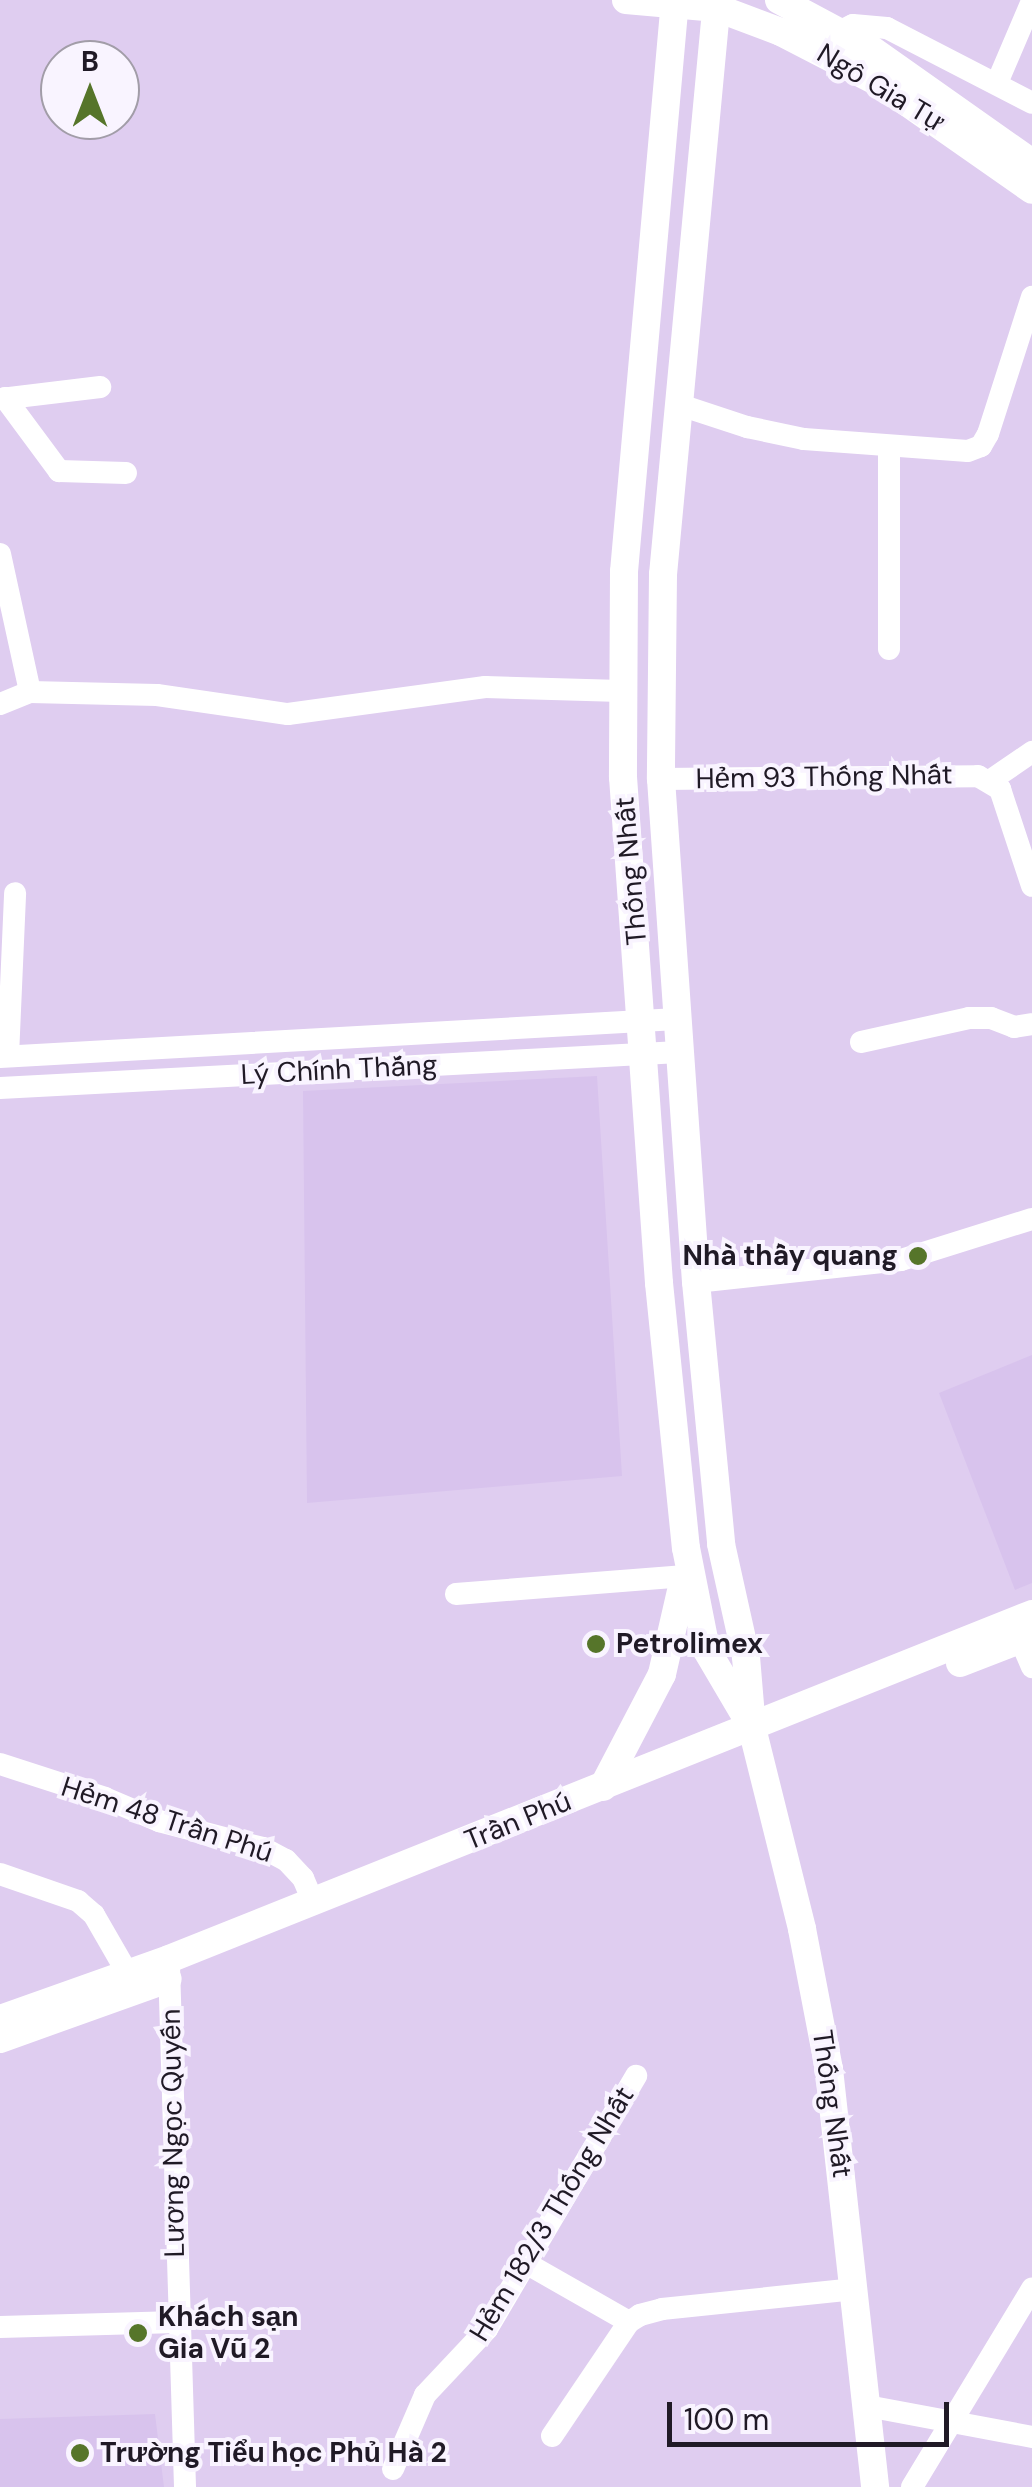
<!DOCTYPE html>
<html>
<head>
<meta charset="utf-8">
<style>
	body { margin:0 }
	#map { position:relative; width:1032px; height:2487px; overflow:hidden; background:#dfcdf0; font-family:"DM Sans",sans-serif }
	div>[style] { position:absolute }
	.built>* { inset:0; background:#d8c3ed }
	.minor>* { height:22px; margin:-11px; padding:0 11px; transform-origin:11px; border-radius:11px; background:#fff }
	.major>* { height:28px; margin:-14px; padding:0 14px; transform-origin:14px; border-radius:14px; background:#fff }
	.dots>* { width:28px; height:28px; translate:-50% -50%; box-sizing:border-box; border:5px solid #f9f4ff; border-radius:50% }
	span { translate:-50% -50%; white-space:nowrap; text-align:center; line-height:1.15; -webkit-text-stroke:8px #f9f4ff; paint-order:stroke }
	.street-label { font-size:28px; color:#201a26 }
	.poi-label { font-size:28px; color:#201a26; font-weight:700 }
	.right { translate:-100% -50%; text-align:right }
	.left { translate:0 -50%; text-align:left }
	.north { position:absolute; left:40px; top:40px; width:100px; height:100px; box-sizing:border-box; background:#f9f4ff; border:2px solid #a29da8; border-radius:50%; rotate:0deg; font-size:28px; font-weight:700; line-height:40px; text-align:center; color:#201a26 }
	.north::after { content:''; display:block; margin:auto; width:35px; height:45px; background:#56752a; clip-path:polygon(50% 0,100% 100%,50% 72%,0 100%) }
	.scale { position:absolute; left:667px; top:2402px; width:282px; height:45px; box-sizing:border-box; border:5px solid #201a26; border-top:0; padding-left:12px; font-size:30px; line-height:35px; white-space:nowrap; color:#201a26; -webkit-text-stroke:8px #f9f4ff; paint-order:stroke }
</style>
</head>
<body>
<div id="map">
	<div class="built">
		<div style="clip-path:polygon(597px 1076px,622px 1476px,307px 1503px,303px 1091px)"></div>
		<div style="clip-path:polygon(1032px 1355px,1032px 1583px,1015px 1590px,939px 1393px)"></div>
		<div style="clip-path:polygon(155px 2414px,164px 2487px,0 2487px,0 2419px)"></div>
	</div>
	<div class="minor">
		<div style="left:841px;top:31px;width:13px;rotate:-27deg"></div>
		<div style="left:853px;top:25px;width:34px;rotate:5deg"></div>
		<div style="left:887px;top:28px;width:163px;rotate:27.3deg"></div>
		<div style="left:997px;top:83px;width:89px;rotate:-66.9deg"></div>
		<div style="left:5px;top:398px;width:91px;rotate:53.5deg"></div>
		<div style="left:59px;top:471px;width:67px;rotate:1.7deg"></div>
		<div style="left:0;top:399px;width:101px;rotate:-6.8deg"></div>
		<div style="left:677px;top:404px;width:74px;rotate:18.2deg"></div>
		<div style="left:747px;top:427px;width:58px;rotate:11.9deg"></div>
		<div style="left:804px;top:439px;width:164px;rotate:4.2deg"></div>
		<div style="left:968px;top:451px;width:14px;rotate:-21deg"></div>
		<div style="left:981px;top:446px;width:14px;rotate:-60deg"></div>
		<div style="left:988px;top:434px;width:144px;rotate:-72.2deg"></div>
		<div style="left:889px;top:447px;width:202px;rotate:90deg"></div>
		<div style="left:0;top:554px;width:141px;rotate:77.7deg"></div>
		<div style="left:0;top:704px;width:32px;rotate:-22deg"></div>
		<div style="left:30px;top:692px;width:127px;rotate:1.4deg"></div>
		<div style="left:157px;top:695px;width:132px;rotate:8.3deg"></div>
		<div style="left:288px;top:714px;width:199px;rotate:-7.8deg"></div>
		<div style="left:485px;top:687px;width:136px;rotate:1.7deg"></div>
		<div style="left:661px;top:779px;width:317px;rotate:-0.5deg"></div>
		<div style="left:978px;top:776px;width:26px;rotate:31deg"></div>
		<div style="left:1000px;top:789px;width:102px;rotate:71.7deg"></div>
		<div style="left:991px;top:780px;width:50px;rotate:-34.3deg"></div>
		<div style="left:861px;top:1042px;width:111px;rotate:-12.5deg"></div>
		<div style="left:969px;top:1018px;width:22px"></div>
		<div style="left:991px;top:1018px;width:25px;rotate:21deg"></div>
		<div style="left:1014px;top:1027px;width:18px;rotate:-9deg"></div>
		<div style="left:8px;top:1056px;width:163px;rotate:-87.5deg"></div>
		<div style="left:0;top:1057px;width:678px;rotate:-3.21deg"></div>
		<div style="left:0;top:1088px;width:680px;rotate:-3.03deg"></div>
		<div style="left:696px;top:1282px;width:206px;rotate:-6.1deg"></div>
		<div style="left:901px;top:1260px;width:137px;rotate:-17.4deg"></div>
		<div style="left:456px;top:1594px;width:230px;rotate:-4.5deg"></div>
		<div style="left:1014px;top:1625px;width:46px;rotate:66.8deg"></div>
		<div style="left:0;top:1764px;width:110px;rotate:17.9deg"></div>
		<div style="left:105px;top:1798px;width:59px;rotate:23.1deg"></div>
		<div style="left:159px;top:1821px;width:107px;rotate:14.6deg"></div>
		<div style="left:263px;top:1848px;width:26px;rotate:28deg"></div>
		<div style="left:286px;top:1860px;width:25px;rotate:47deg"></div>
		<div style="left:303px;top:1878px;width:26px;rotate:67deg"></div>
		<div style="left:0;top:1874px;width:83px;rotate:19.1deg"></div>
		<div style="left:78px;top:1901px;width:21px;rotate:41deg"></div>
		<div style="left:94px;top:1915px;width:68px;rotate:60deg"></div>
		<div style="left:169px;top:1966px;width:521px;rotate:88.24deg"></div>
		<div style="left:524px;top:2262px;width:121px;rotate:29.7deg"></div>
		<div style="left:0;top:2327px;width:177px;rotate:-1.6deg"></div>
		<div style="left:867px;top:2406px;width:168px;rotate:10.6deg"></div>
		<div style="left:552px;top:2436px;width:138px;rotate:-56deg"></div>
		<div style="left:629px;top:2322px;width:13px;rotate:-32deg"></div>
		<div style="left:640px;top:2315px;width:23px;rotate:-15deg"></div>
		<div style="left:662px;top:2309px;width:194px;rotate:-5.9deg"></div>
		<div style="left:393px;top:2469px;width:81px;rotate:-66.6deg"></div>
		<div style="left:425px;top:2395px;width:91px;rotate:-46.8deg"></div>
		<div style="left:487px;top:2329px;width:294px;rotate:-59.5deg"></div>
		<div style="left:912px;top:2487px;width:232px;rotate:-58.8deg"></div>
	</div>
	<div class="major">
		<div style="left:626px;top:0;width:91px;rotate:5deg"></div>
		<div style="left:717px;top:8px;width:68px;rotate:20.6deg"></div>
		<div style="left:781px;top:32px;width:109px;rotate:27.3deg"></div>
		<div style="left:878px;top:82px;width:188px;rotate:35deg"></div>
		<div style="left:675px;top:0;width:574px;rotate:95.1deg"></div>
		<div style="left:624px;top:572px;width:205px;rotate:90.3deg"></div>
		<div style="left:623px;top:777px;width:507px;rotate:85.93deg"></div>
		<div style="left:659px;top:1283px;width:266px;rotate:84.2deg"></div>
		<div style="left:686px;top:1548px;width:103px;rotate:78.8deg"></div>
		<div style="left:706px;top:1649px;width:85px;rotate:59.5deg"></div>
		<div style="left:717px;top:0;width:577px;rotate:95.37deg"></div>
		<div style="left:663px;top:574px;width:205px;rotate:90.6deg"></div>
		<div style="left:661px;top:779px;width:504px;rotate:86.02deg"></div>
		<div style="left:696px;top:1282px;width:263px;rotate:84.5deg"></div>
		<div style="left:721px;top:1544px;width:116px;rotate:77.5deg"></div>
		<div style="left:746px;top:1657px;width:71px;rotate:85.2deg"></div>
		<div style="left:752px;top:1728px;width:207px;rotate:76deg"></div>
		<div style="left:802px;top:1929px;width:143px;rotate:79.1deg"></div>
		<div style="left:829px;top:2069px;width:421px;rotate:83.7deg"></div>
		<div style="left:779px;top:0;width:102px;rotate:28.1deg"></div>
		<div style="left:869px;top:48px;width:199px;rotate:35.2deg"></div>
		<div style="left:960px;top:1663px;width:77px;rotate:-21.3deg"></div>
		<div style="left:603px;top:1787px;width:127px;rotate:-62.4deg"></div>
		<div style="left:662px;top:1674px;width:98px;rotate:-77.1deg"></div>
		<div style="left:0;top:2019px;width:179px;rotate:-19.5deg"></div>
		<div style="left:169px;top:1959px;width:929px;rotate:-21.79deg"></div>
		<div style="left:0;top:2039px;width:178px;rotate:-19.7deg"></div>
	</div>
	<div class="dots">
		<div style="left:918px;top:1256px;background:#56752a"></div>
		<div style="left:596px;top:1644px;background:#56752a"></div>
		<div style="left:138px;top:2333px;background:#56752a"></div>
		<div style="left:80px;top:2453px;background:#56752a"></div>
	</div>
	<div class="street-label">
		<span style="left:881px;top:88px;rotate:31deg">Ngô Gia Tự</span>
		<span style="left:824px;top:777px;rotate:-1deg">Hẻm 93 Thống Nhất</span>
		<span style="left:631px;top:871px;rotate:-95deg">Thống Nhất</span>
		<span style="left:339px;top:1070px;rotate:-3deg">Lý Chính Thắng</span>
		<span style="left:167px;top:1820px;rotate:18deg">Hẻm 48 Trần Phú</span>
		<span style="left:518px;top:1821px;rotate:-22deg">Trần Phú</span>
		<span style="left:832px;top:2104px;rotate:82deg">Thống Nhất</span>
		<span style="left:173px;top:2133px;rotate:-91deg">Lương Ngọc Quyến</span>
		<span style="left:552px;top:2214px;rotate:-59deg">Hẻm 182/3 Thống Nhất</span>
	</div>
	<div class="poi-label">
		<span class="right" style="left:898px;top:1256px">Nhà thầy quang</span>
		<span class="left" style="left:616px;top:1644px">Petrolimex</span>
		<span class="left" style="left:158px;top:2333px">Khách sạn<br>Gia Vũ 2</span>
		<span class="left" style="left:100px;top:2453px">Trường Tiểu học Phủ Hà 2</span>
	</div>
	<div class="north">B</div>
	<div class="scale">100 m</div>
</div>
</body>
</html>
